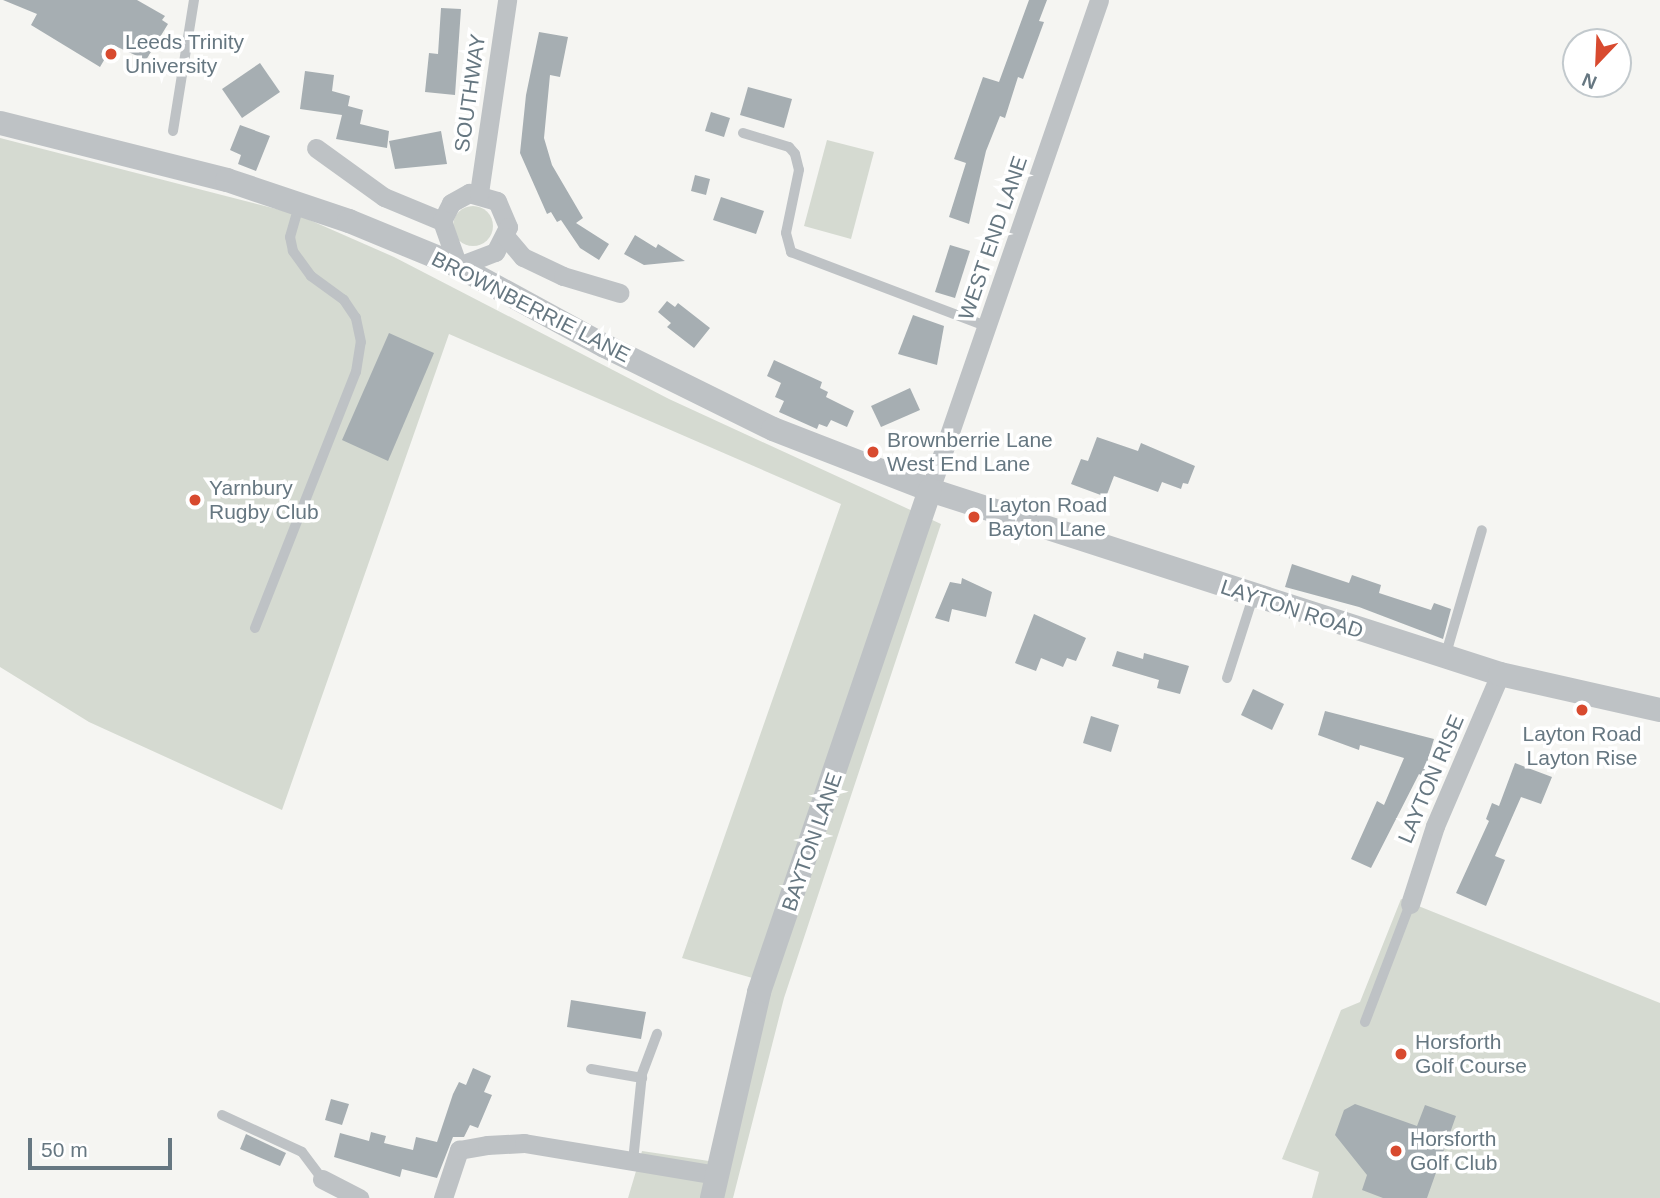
<!DOCTYPE html>
<html>
<head>
<meta charset="utf-8">
<style>
	body { margin:0 }
	#map { position:relative; width:1660px; height:1198px; overflow:hidden; background:#f5f5f2; font-family:Helvetica,sans-serif }
	div>[style] { position:absolute }
	.green>* { inset:0; background:#d5dad1 }
	.round { border-radius:50% }
	.building>* { inset:0; background:#a6aeb2 }
	.service>* { height:10px; margin:-5px; padding:0 5px; transform-origin:5px; border-radius:5px; background:#bec2c5 }
	.minor>* { height:19px; margin:-9.5px; padding:0 9.5px; transform-origin:9.5px; border-radius:9.5px; background:#bec2c5 }
	.tertiary>* { height:24px; margin:-12px; padding:0 12px; transform-origin:12px; border-radius:12px; background:#bec2c5 }
	.dots>* { width:19px; height:19px; translate:-50% -50%; box-sizing:border-box; border:4px solid #fff; border-radius:50% }
	span { translate:-50% -50%; white-space:nowrap; text-align:center; line-height:1.15; -webkit-text-stroke:7px #fff; paint-order:stroke }
	.poi-label { font-size:21px; color:#667781 }
	.left { translate:0 -50%; text-align:left }
	.street-label { font-size:21px; color:#667781 }
	.north { position:absolute; left:1562px; top:28px; width:70px; height:70px; box-sizing:border-box; background:#fff; border:2px solid #c2c9cd; border-radius:50%; rotate:203deg; font-size:19px; font-weight:700; line-height:28px; text-align:center; color:#667781 }
	.north::after { content:''; display:block; margin:auto; width:24px; height:32px; background:#d84a2f; clip-path:polygon(50% 0,100% 100%,50% 72%,0 100%) }
	.scale { position:absolute; left:28px; top:1138px; width:144px; height:32px; box-sizing:border-box; border:4px solid #667781; border-top:0; padding-left:9px; font-size:21px; line-height:24px; white-space:nowrap; color:#667781; -webkit-text-stroke:5px #fff; paint-order:stroke }
</style>
</head>
<body>
<div id="map">
	<div class="green">
		<div style="clip-path:polygon(0 138px,296px 214px,394px 257px,669px 399px,941px 524px,784px 998px,733px 1198px,628px 1198px,642px 1151px,709px 1161px,756px 979px,682px 958px,841px 504px,449px 334px,282px 810px,89px 722px,0 667px)"></div>
		<div style="clip-path:polygon(827px 140px,874px 152px,851px 239px,804px 226px)"></div>
		<div class="round" style="left:453px;top:206px;width:40px;height:40px"></div>
		<div style="clip-path:polygon(1401px 899px,1660px 1003px,1660px 1198px,1312px 1198px,1319px 1172px,1282px 1159px,1341px 1010px,1360px 1002px)"></div>
	</div>
	<div class="building">
		<div style="clip-path:polygon(3px 0,137px 0,165px 16px,162px 20px,168px 24px,146px 60px,113px 45px,100px 67px,31px 25px,37px 14px)"></div>
		<div style="clip-path:polygon(1029px 0,1047px 0,1039px 21px,1044px 22px,1023px 79px,1018px 77px,1005px 118px,1000px 116px,986px 151px,969px 224px,949px 217px,966px 163px,954px 159px,983px 77px,999px 82px)"></div>
		<div style="clip-path:polygon(441px 8px,461px 9px,455px 95px,425px 92px,429px 53px,438px 54px)"></div>
		<div style="clip-path:polygon(539px 32px,568px 37px,560px 77px,550px 75px,544px 138px,552px 165px,583px 218px,576px 223px,609px 244px,599px 260px,580px 248px,561px 220px,557px 222px,551px 212px,547px 214px,520px 153px,526px 95px)"></div>
		<div style="clip-path:polygon(260px 63px,280px 92px,242px 118px,222px 89px)"></div>
		<div style="clip-path:polygon(305px 71px,334px 75px,332px 91px,350px 96px,348px 106px,363px 110px,360px 124px,389px 131px,387px 148px,336px 139px,342px 115px,300px 109px)"></div>
		<div style="clip-path:polygon(748px 87px,792px 99px,784px 128px,740px 115px)"></div>
		<div style="clip-path:polygon(711px 112px,730px 118px,724px 137px,705px 131px)"></div>
		<div style="clip-path:polygon(240px 125px,270px 136px,256px 171px,238px 164px,241px 155px,230px 150px)"></div>
		<div style="clip-path:polygon(441px 131px,447px 164px,395px 169px,389px 141px)"></div>
		<div style="clip-path:polygon(695px 175px,710px 179px,706px 195px,691px 191px)"></div>
		<div style="clip-path:polygon(721px 197px,764px 211px,756px 234px,713px 220px)"></div>
		<div style="clip-path:polygon(635px 235px,656px 248px,658px 244px,685px 261px,644px 265px,624px 254px)"></div>
		<div style="clip-path:polygon(950px 245px,970px 251px,955px 298px,935px 292px)"></div>
		<div style="clip-path:polygon(667px 301px,675px 307px,678px 303px,710px 328px,694px 348px,667px 327px,671px 323px,658px 312px)"></div>
		<div style="clip-path:polygon(913px 315px,944px 326px,937px 365px,898px 354px)"></div>
		<div style="clip-path:polygon(389px 333px,434px 353px,388px 461px,342px 440px)"></div>
		<div style="clip-path:polygon(774px 360px,822px 382px,820px 388px,828px 392px,826px 397px,854px 411px,847px 427px,831px 420px,827px 427px,819px 424px,817px 429px,779px 412px,784px 401px,775px 397px,781px 383px,767px 376px)"></div>
		<div style="clip-path:polygon(910px 388px,920px 410px,881px 427px,871px 406px)"></div>
		<div style="clip-path:polygon(1097px 437px,1138px 451px,1141px 443px,1195px 466px,1188px 484px,1183px 483px,1181px 489px,1162px 482px,1158px 492px,1114px 476px,1106px 497px,1071px 484px,1081px 459px,1088px 461px)"></div>
		<div style="clip-path:polygon(1292px 564px,1349px 583px,1352px 575px,1381px 585px,1379px 593px,1431px 610px,1434px 603px,1451px 609px,1443px 639px,1359px 607px,1285px 587px)"></div>
		<div style="clip-path:polygon(962px 578px,992px 592px,986px 617px,952px 609px,949px 622px,935px 618px,950px 582px,961px 584px)"></div>
		<div style="clip-path:polygon(1034px 614px,1086px 638px,1076px 661px,1067px 658px,1063px 667px,1041px 658px,1036px 671px,1015px 663px)"></div>
		<div style="clip-path:polygon(1117px 651px,1143px 659px,1144px 653px,1189px 666px,1180px 694px,1157px 688px,1159px 680px,1112px 666px)"></div>
		<div style="clip-path:polygon(1253px 689px,1284px 704px,1272px 730px,1241px 715px)"></div>
		<div style="clip-path:polygon(1325px 711px,1434px 739px,1423px 776px,1419px 774px,1371px 868px,1351px 859px,1377px 801px,1384px 805px,1404px 758px,1360px 745px,1359px 750px,1318px 735px)"></div>
		<div style="clip-path:polygon(1091px 716px,1119px 725px,1111px 752px,1083px 743px)"></div>
		<div style="clip-path:polygon(1515px 763px,1552px 777px,1541px 804px,1521px 797px,1495px 856px,1505px 860px,1486px 906px,1456px 893px,1489px 821px,1486px 819px,1492px 803px,1499px 806px)"></div>
		<div style="clip-path:polygon(571px 1000px,646px 1012px,641px 1039px,567px 1027px)"></div>
		<div style="clip-path:polygon(473px 1068px,491px 1076px,484px 1092px,492px 1095px,478px 1128px,470px 1125px,464px 1137px,453px 1137px,437px 1178px,402px 1169px,400px 1177px,334px 1157px,340px 1133px,369px 1141px,371px 1132px,386px 1136px,384px 1143px,413px 1150px,416px 1137px,437px 1142px,453px 1094px,459px 1082px,466px 1085px)"></div>
		<div style="clip-path:polygon(331px 1099px,349px 1104px,342px 1125px,325px 1120px)"></div>
		<div style="clip-path:polygon(1355px 1104px,1417px 1126px,1425px 1105px,1456px 1116px,1427px 1198px,1383px 1198px,1362px 1190px,1367px 1175px,1335px 1135px,1344px 1110px)"></div>
		<div style="clip-path:polygon(246px 1134px,286px 1153px,280px 1166px,240px 1149px)"></div>
	</div>
	<div class="service">
		<div style="left:173px;top:131px;width:133px;rotate:-80.9deg"></div>
		<div style="left:743px;top:133px;width:48px;rotate:16.9deg"></div>
		<div style="left:789px;top:147px;width:9px;rotate:49deg"></div>
		<div style="left:795px;top:154px;width:16px;rotate:76deg"></div>
		<div style="left:799px;top:170px;width:64px;rotate:101.7deg"></div>
		<div style="left:786px;top:233px;width:20px;rotate:75deg"></div>
		<div style="left:791px;top:252px;width:209px;rotate:20.8deg"></div>
		<div style="left:255px;top:628px;width:275px;rotate:-68.5deg"></div>
		<div style="left:356px;top:372px;width:30px;rotate:-81deg"></div>
		<div style="left:361px;top:342px;width:25px;rotate:-102deg"></div>
		<div style="left:356px;top:318px;width:22px;rotate:-124deg"></div>
		<div style="left:344px;top:300px;width:41px;rotate:-144deg"></div>
		<div style="left:311px;top:276px;width:31px;rotate:-126deg"></div>
		<div style="left:293px;top:251px;width:14px;rotate:-102deg"></div>
		<div style="left:290px;top:237px;width:33px;rotate:-74deg"></div>
		<div style="left:1445px;top:657px;width:132px;rotate:-73.8deg"></div>
		<div style="left:1227px;top:678px;width:85px;rotate:-72.2deg"></div>
		<div style="left:1365px;top:1022px;width:126px;rotate:-69.1deg"></div>
		<div style="left:591px;top:1069px;width:52px;rotate:10deg"></div>
		<div style="left:222px;top:1115px;width:88px;rotate:24.8deg"></div>
		<div style="left:302px;top:1152px;width:34px;rotate:53deg"></div>
		<div style="left:633px;top:1161px;width:87px;rotate:-84.1deg"></div>
		<div style="left:642px;top:1074px;width:43px;rotate:-69.4deg"></div>
	</div>
	<div class="minor">
		<div style="left:316px;top:148px;width:84px;rotate:35.8deg"></div>
		<div style="left:384px;top:197px;width:63px;rotate:22.5deg"></div>
		<div style="left:469px;top:193px;width:29px;rotate:16deg"></div>
		<div style="left:497px;top:201px;width:28px;rotate:67deg"></div>
		<div style="left:508px;top:227px;width:28px;rotate:117deg"></div>
		<div style="left:495px;top:252px;width:40px;rotate:159deg"></div>
		<div style="left:458px;top:266px;width:48px;rotate:-109.6deg"></div>
		<div style="left:442px;top:221px;width:20px;rotate:-63deg"></div>
		<div style="left:451px;top:203px;width:21px;rotate:-29deg"></div>
		<div style="left:479px;top:193px;width:195px;rotate:-81.7deg"></div>
		<div style="left:506px;top:237px;width:26px;rotate:50deg"></div>
		<div style="left:523px;top:257px;width:44px;rotate:25.4deg"></div>
		<div style="left:563px;top:276px;width:59px;rotate:16.6deg"></div>
		<div style="left:930px;top:490px;width:518px;rotate:-70.97deg"></div>
		<div style="left:1410px;top:904px;width:82px;rotate:-72.2deg"></div>
		<div style="left:1435px;top:826px;width:165px;rotate:-66.8deg"></div>
		<div style="left:322px;top:1179px;width:42px;rotate:27.2deg"></div>
		<div style="left:443px;top:1198px;width:51px;rotate:-71.6deg"></div>
		<div style="left:459px;top:1150px;width:28px;rotate:-10deg"></div>
		<div style="left:487px;top:1145px;width:37px;rotate:-3deg"></div>
		<div style="left:524px;top:1143px;width:196px;rotate:9.4deg"></div>
	</div>
	<div class="tertiary">
		<div style="left:0;top:123px;width:234px;rotate:14.1deg"></div>
		<div style="left:227px;top:180px;width:129px;rotate:18.6deg"></div>
		<div style="left:349px;top:221px;width:118px;rotate:22.4deg"></div>
		<div style="left:458px;top:266px;width:167px;rotate:28.6deg"></div>
		<div style="left:605px;top:346px;width:187px;rotate:26.3deg"></div>
		<div style="left:773px;top:429px;width:168px;rotate:21.2deg"></div>
		<div style="left:930px;top:490px;width:599px;rotate:17.89deg"></div>
		<div style="left:1500px;top:674px;width:164px;rotate:12.7deg"></div>
		<div style="left:712px;top:1198px;width:211px;rotate:-77.1deg"></div>
		<div style="left:759px;top:992px;width:530px;rotate:-71.19deg"></div>
	</div>
	<div class="dots">
		<div style="left:111px;top:54px;background:#d84a2f"></div>
		<div style="left:873px;top:452px;background:#d84a2f"></div>
		<div style="left:195px;top:500px;background:#d84a2f"></div>
		<div style="left:974px;top:517px;background:#d84a2f"></div>
		<div style="left:1582px;top:710px;background:#d84a2f"></div>
		<div style="left:1401px;top:1054px;background:#d84a2f"></div>
		<div style="left:1396px;top:1151px;background:#d84a2f"></div>
	</div>
	<div class="poi-label">
		<span class="left" style="left:125px;top:54px">Leeds Trinity<br>University</span>
		<span class="left" style="left:887px;top:452px">Brownberrie Lane<br>West End Lane</span>
		<span class="left" style="left:209px;top:500px">Yarnbury<br>Rugby Club</span>
		<span class="left" style="left:988px;top:517px">Layton Road<br>Bayton Lane</span>
		<span style="left:1582px;top:746px">Layton Road<br>Layton Rise</span>
		<span class="left" style="left:1415px;top:1054px">Horsforth<br>Golf Course</span>
		<span class="left" style="left:1410px;top:1151px">Horsforth<br>Golf Club</span>
	</div>
	<div class="street-label">
		<span style="left:470px;top:93px;rotate:-82deg">SOUTHWAY</span>
		<span style="left:993px;top:238px;rotate:-71deg">WEST END LANE</span>
		<span style="left:531px;top:307px;rotate:27deg">BROWNBERRIE LANE</span>
		<span style="left:1292px;top:609px;rotate:18deg">LAYTON ROAD</span>
		<span style="left:1431px;top:779px;rotate:-67deg">LAYTON RISE</span>
		<span style="left:812px;top:842px;rotate:-71deg">BAYTON LANE</span>
	</div>
	<div class="north">N</div>
	<div class="scale">50 m</div>
</div>
</body>
</html>
